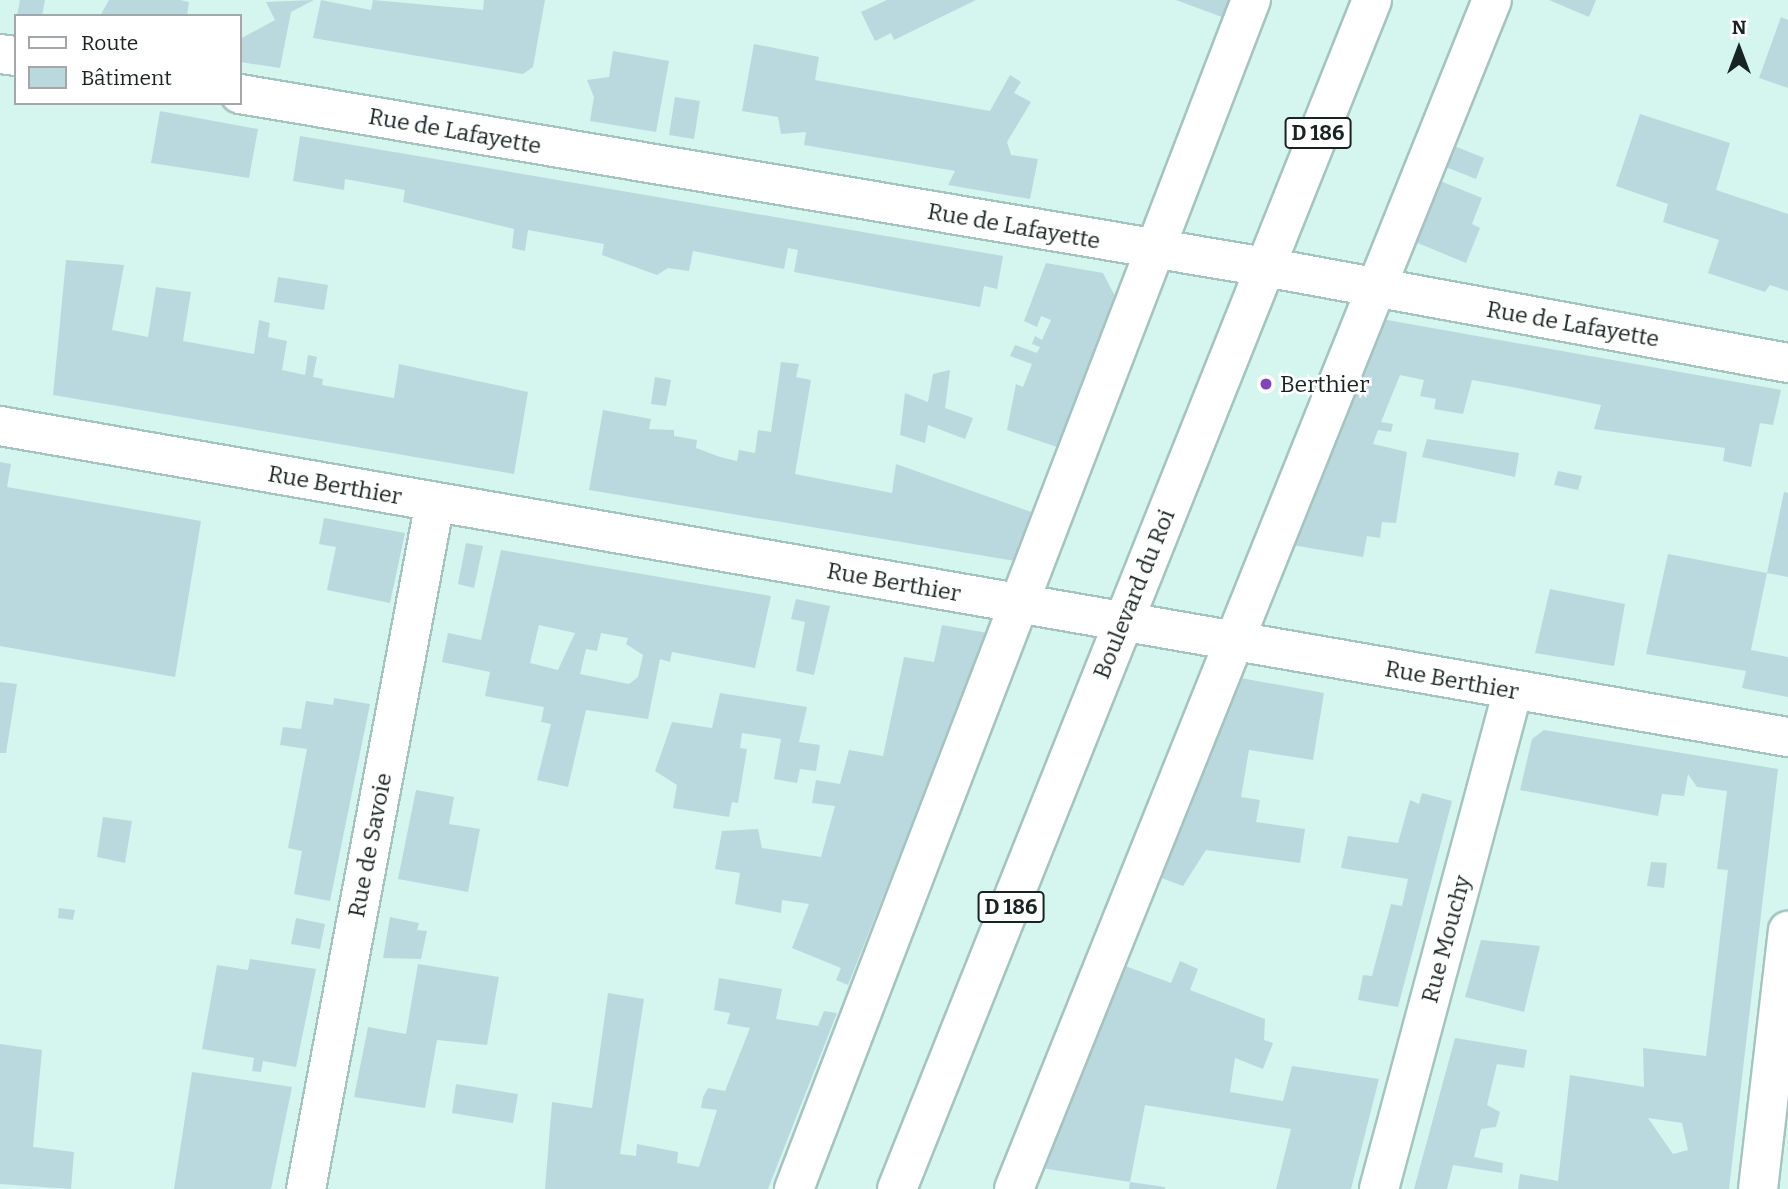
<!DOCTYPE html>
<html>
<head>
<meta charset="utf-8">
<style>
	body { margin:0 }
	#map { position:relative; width:1788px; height:1189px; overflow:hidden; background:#d5f5ef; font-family:Bitter,serif }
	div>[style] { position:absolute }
	.building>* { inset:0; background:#bad9de }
	.roads { filter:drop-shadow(2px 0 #a6c4bf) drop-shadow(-2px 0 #a6c4bf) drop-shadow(0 2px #a6c4bf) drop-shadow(0 -2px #a6c4bf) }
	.minor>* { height:38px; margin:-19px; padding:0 19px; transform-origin:19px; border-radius:19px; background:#fff }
	.major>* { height:38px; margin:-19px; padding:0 19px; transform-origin:19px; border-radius:19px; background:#fff }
	.dots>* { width:19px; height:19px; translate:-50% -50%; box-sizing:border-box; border:4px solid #fff; border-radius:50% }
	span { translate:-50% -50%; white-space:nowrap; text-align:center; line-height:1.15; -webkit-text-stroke:5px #fff; paint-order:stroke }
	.shield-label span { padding:2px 5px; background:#fff; border:2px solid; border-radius:5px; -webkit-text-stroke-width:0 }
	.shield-label { font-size:21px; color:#182422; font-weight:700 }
	.street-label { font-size:23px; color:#182422 }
	.poi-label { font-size:23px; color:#182422 }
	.left { translate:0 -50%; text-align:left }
	.legend { position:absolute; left:14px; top:14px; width:228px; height:91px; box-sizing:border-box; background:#fff; border:2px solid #a3a7a7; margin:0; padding:9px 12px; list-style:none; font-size:21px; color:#182422 }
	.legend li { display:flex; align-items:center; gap:14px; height:35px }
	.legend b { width:35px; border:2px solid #a3a7a7 }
	.north { position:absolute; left:1704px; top:14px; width:70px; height:70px; -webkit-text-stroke:5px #fff; paint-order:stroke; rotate:0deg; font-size:19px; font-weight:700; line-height:28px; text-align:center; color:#182422 }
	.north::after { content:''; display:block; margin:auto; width:24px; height:32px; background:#182422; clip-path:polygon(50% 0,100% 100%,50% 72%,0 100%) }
</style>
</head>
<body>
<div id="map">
	<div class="building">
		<div style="clip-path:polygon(20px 0,45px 0,42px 16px,17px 16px)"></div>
		<div style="clip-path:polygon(109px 0,180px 0,189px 2px,187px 16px,100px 16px)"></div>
		<div style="clip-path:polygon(314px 0,291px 12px,280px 68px,240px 62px,240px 39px,275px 20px,266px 2px)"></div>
		<div style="clip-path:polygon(321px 0,371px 10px,373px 0,483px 10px,484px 0,545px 0,533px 67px,523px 74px,313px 38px)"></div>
		<div style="clip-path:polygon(887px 0,976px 0,894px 40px,891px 33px,875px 41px,861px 12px)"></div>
		<div style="clip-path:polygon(1176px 0,1238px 0,1230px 20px)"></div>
		<div style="clip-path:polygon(1549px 0,1596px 0,1589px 17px)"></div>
		<div style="clip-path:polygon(1781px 17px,1788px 20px,1788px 88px,1759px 78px)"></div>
		<div style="clip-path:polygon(754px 44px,819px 57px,815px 80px,990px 111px,1010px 75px,1021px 82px,1014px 93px,1031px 102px,1007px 142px,1011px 155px,1038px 159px,1030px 199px,948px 185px,955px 171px,804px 145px,806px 132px,781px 134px,778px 117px,742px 111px)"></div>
		<div style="clip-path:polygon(613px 51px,669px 61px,656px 132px,590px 121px,594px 97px,587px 80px,609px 77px)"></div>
		<div style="clip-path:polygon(675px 97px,700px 101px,694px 139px,669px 135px)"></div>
		<div style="clip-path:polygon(160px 111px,258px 129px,249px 178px,151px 163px)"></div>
		<div style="clip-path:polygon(1640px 114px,1730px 143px,1716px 190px,1788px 214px,1788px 291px,1770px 285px,1765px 292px,1708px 273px,1719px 240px,1663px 222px,1668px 204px,1616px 186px)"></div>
		<div style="clip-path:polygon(300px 136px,1003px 256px,997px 289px,984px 286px,980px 307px,794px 272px,798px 250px,788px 248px,784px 269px,693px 251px,689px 271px,668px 268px,657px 275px,602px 255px,604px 244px,528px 230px,525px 251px,512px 248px,514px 229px,403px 202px,405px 190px,345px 179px,344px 190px,293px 181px)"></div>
		<div style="clip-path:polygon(1447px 143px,1484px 158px,1476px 179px,1438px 164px)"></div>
		<div style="clip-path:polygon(1433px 178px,1482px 198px,1472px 224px,1480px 228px,1466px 263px,1408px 239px)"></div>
		<div style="clip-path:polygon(66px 260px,124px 265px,112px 330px,148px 337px,156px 287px,176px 290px,191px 292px,183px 341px,254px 354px,259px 320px,270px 323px,268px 337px,287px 341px,282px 370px,305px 375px,308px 355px,317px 357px,313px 377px,323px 379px,322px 385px,394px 398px,399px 364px,528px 392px,514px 474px,53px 395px)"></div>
		<div style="clip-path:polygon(1046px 263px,1103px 273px,1118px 302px,1060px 448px,1007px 430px,1016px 384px,1023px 387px,1032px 364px,1010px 356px,1015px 345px,1037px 353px,1040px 347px,1032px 344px,1035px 336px,1042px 340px,1051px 320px,1041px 316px,1037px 327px,1024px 321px)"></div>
		<div style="clip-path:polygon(278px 277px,328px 285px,324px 310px,274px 302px)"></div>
		<div style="clip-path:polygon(1376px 318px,1781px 390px,1773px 425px,1760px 423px,1751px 467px,1723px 461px,1725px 448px,1594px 429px,1601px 405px,1512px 387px,1472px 380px,1463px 414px,1434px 409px,1436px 399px,1420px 396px,1424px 380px,1400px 375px,1381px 422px,1393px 424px,1391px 432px,1378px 430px,1373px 444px,1407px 452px,1396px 523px,1382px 522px,1380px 538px,1367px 536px,1363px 557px,1286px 544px)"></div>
		<div style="clip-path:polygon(781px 362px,799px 364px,796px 377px,811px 380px,795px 474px,892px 493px,896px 464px,1034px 513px,1015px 561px,589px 490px,603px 410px,651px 419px,649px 429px,674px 430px,674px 436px,697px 440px,696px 448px,720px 457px,737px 461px,739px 450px,755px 453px,758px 430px,771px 432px)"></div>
		<div style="clip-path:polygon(950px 370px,945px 408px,973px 418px,965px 439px,928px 425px,925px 443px,900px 435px,905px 393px,928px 402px,933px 374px)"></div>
		<div style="clip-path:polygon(655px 377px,671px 380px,666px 406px,651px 404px)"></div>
		<div style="clip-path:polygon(1427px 439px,1519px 453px,1515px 477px,1422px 457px)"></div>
		<div style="clip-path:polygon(0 462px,11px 464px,7px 487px,201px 521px,175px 677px,0 646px)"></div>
		<div style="clip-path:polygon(1558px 471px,1582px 476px,1578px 490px,1554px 485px)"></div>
		<div style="clip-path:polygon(1784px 492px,1788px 493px,1788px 577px,1767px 573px)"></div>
		<div style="clip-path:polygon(324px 518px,405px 533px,390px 603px,327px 590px,336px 547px,319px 544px)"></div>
		<div style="clip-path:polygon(466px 543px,483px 546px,474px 588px,458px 584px)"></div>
		<div style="clip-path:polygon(evenodd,501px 550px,771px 596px,755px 668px,672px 652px,670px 662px,660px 659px,648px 719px,586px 710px,568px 787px,537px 780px,551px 724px,541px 722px,544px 707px,485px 696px,490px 672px,442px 662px,448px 633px,481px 640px,501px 550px,539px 625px,575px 633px,558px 670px,530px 663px,539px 625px,501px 550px,601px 633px,628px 638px,626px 644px,643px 655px,638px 677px,629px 684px,580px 674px,586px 649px,597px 651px,601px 633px)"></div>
		<div style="clip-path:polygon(1668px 554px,1767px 573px,1751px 650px,1788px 657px,1788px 697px,1742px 688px,1746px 671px,1646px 654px)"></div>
		<div style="clip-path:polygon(1550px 589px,1625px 604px,1614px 666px,1535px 653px)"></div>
		<div style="clip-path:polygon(796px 599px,830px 606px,814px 675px,796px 671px,805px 622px,791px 619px)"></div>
		<div style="clip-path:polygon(942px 625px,988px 633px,848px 985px,836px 980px,841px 968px,792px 948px,809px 904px,782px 900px,781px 913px,735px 904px,740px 873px,715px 869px,722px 831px,758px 829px,762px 848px,821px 857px,835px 806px,812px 803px,816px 780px,840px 784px,849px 750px,883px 756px,904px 657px,934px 662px)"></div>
		<div style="clip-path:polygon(1235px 677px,1324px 693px,1313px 760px,1249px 750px,1241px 797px,1260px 800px,1256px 822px,1305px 829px,1300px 863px,1206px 850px,1183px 886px,1156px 876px)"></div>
		<div style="clip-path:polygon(0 682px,17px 684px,6px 753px,0 753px)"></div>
		<div style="clip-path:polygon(720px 693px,807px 707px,799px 742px,820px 745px,816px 771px,800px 769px,797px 783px,774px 779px,781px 739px,742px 733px,740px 748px,747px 749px,738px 803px,732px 802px,729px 817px,673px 808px,677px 785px,655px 771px,672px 722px,712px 728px)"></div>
		<div style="clip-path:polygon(334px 698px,370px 704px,330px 901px,294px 894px,302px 851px,288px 848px,307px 749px,280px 745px,283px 727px,301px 729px,306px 701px,333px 705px)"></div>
		<div style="clip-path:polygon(evenodd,1544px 730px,1778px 769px,1729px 1189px,1518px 1189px,1520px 1174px,1558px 1181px,1570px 1075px,1644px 1087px,1643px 1048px,1706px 1056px,1728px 870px,1717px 869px,1727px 791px,1697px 787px,1688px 774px,1684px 796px,1662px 794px,1658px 816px,1520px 790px,1532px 739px,1544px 730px,1648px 1118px,1682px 1123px,1688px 1150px,1673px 1154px,1648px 1118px)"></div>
		<div style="clip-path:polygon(416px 790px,454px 797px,449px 824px,480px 829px,468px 892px,398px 879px)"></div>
		<div style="clip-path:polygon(1422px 793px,1452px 801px,1398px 1007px,1358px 1000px,1363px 975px,1372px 976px,1391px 904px,1402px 906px,1408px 879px,1341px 868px,1348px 836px,1398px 843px,1410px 800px,1419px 804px)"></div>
		<div style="clip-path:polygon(103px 817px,132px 821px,125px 863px,97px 857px)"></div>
		<div style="clip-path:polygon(1651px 862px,1667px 863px,1664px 888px,1647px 886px)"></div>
		<div style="clip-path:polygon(59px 908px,75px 910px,73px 920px,58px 918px)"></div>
		<div style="clip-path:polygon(390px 917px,419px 923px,417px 930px,427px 931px,421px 959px,383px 958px)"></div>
		<div style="clip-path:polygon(296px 918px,325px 924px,320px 949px,291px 944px)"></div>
		<div style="clip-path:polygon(1481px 940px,1540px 946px,1524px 1012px,1465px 997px)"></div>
		<div style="clip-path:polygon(250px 959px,316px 969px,296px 1067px,263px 1061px,261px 1072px,252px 1071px,254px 1058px,202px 1049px,217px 965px,248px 970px)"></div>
		<div style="clip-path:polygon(1180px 961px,1198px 969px,1190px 990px,1265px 1019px,1264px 1040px,1273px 1043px,1263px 1069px,1235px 1058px,1230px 1092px,1283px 1101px,1292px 1066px,1379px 1079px,1351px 1189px,1276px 1189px,1291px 1129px,1145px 1105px,1130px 1182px,1041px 1168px,1120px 964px,1171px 983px)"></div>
		<div style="clip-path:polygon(418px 964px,499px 977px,487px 1045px,437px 1040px,425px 1108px,354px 1097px,368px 1027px,406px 1034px)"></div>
		<div style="clip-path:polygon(719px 978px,782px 989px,776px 1019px,818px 1026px,824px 1011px,837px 1013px,768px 1189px,545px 1189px,552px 1102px,592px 1108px,608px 993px,644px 999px,620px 1154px,636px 1156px,637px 1144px,678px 1152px,677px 1163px,699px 1167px,717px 1110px,701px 1108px,703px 1097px,708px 1088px,725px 1091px,750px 1028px,727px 1024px,730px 1013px,714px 1010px)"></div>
		<div style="clip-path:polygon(1455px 1038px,1527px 1050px,1524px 1068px,1497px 1064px,1487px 1105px,1500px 1112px,1496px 1127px,1481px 1129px,1474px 1157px,1503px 1163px,1502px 1173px,1453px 1165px,1447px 1189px,1414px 1189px)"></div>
		<div style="clip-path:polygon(0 1044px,42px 1050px,33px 1147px,74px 1152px,71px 1189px,0 1184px)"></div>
		<div style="clip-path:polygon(192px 1072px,292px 1087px,271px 1189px,174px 1189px)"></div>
		<div style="clip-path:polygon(456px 1084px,518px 1094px,513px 1123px,452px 1113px)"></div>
		<div style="clip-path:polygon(1130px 1182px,1165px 1187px,1165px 1189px,1129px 1189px)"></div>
	</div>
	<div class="roads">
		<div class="minor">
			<div style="left:0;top:54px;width:16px;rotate:7deg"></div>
			<div style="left:240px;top:94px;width:1039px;rotate:9.58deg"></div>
			<div style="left:1265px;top:267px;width:532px;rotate:10.4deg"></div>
			<div style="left:0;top:426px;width:1815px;rotate:9.87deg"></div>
			<div style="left:306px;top:1189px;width:699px;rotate:-79.37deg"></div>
			<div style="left:794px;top:1189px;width:1274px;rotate:-68.98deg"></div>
			<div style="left:1014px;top:1189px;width:1281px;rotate:-68.1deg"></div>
			<div style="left:1379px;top:1189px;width:517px;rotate:-74.97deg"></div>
			<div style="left:1758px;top:1189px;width:260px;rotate:-83.4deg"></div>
		</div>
		<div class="major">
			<div style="left:897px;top:1189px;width:1280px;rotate:-68.22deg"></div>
		</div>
	</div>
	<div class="dots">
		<div style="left:1266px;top:384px;background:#8244ba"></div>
	</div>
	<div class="shield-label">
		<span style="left:1318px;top:133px">D 186</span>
		<span style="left:1011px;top:907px">D 186</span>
	</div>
	<div class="street-label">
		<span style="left:455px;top:131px;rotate:10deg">Rue de Lafayette</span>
		<span style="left:1014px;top:226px;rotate:10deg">Rue de Lafayette</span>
		<span style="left:1573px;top:324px;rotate:10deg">Rue de Lafayette</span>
		<span style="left:335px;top:485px;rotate:10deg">Rue Berthier</span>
		<span style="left:894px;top:582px;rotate:10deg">Rue Berthier</span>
		<span style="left:1134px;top:594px;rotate:-68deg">Boulevard du Roi</span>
		<span style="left:1452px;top:680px;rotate:10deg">Rue Berthier</span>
		<span style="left:370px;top:845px;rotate:-79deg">Rue de Savoie</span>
		<span style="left:1446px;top:939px;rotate:-75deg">Rue Mouchy</span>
	</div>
	<div class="poi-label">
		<span class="left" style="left:1280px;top:384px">Berthier</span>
	</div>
	<ul class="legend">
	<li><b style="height:9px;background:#fff"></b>Route</li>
	<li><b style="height:19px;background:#bad9de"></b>Bâtiment</li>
	</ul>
	<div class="north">N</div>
</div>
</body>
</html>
